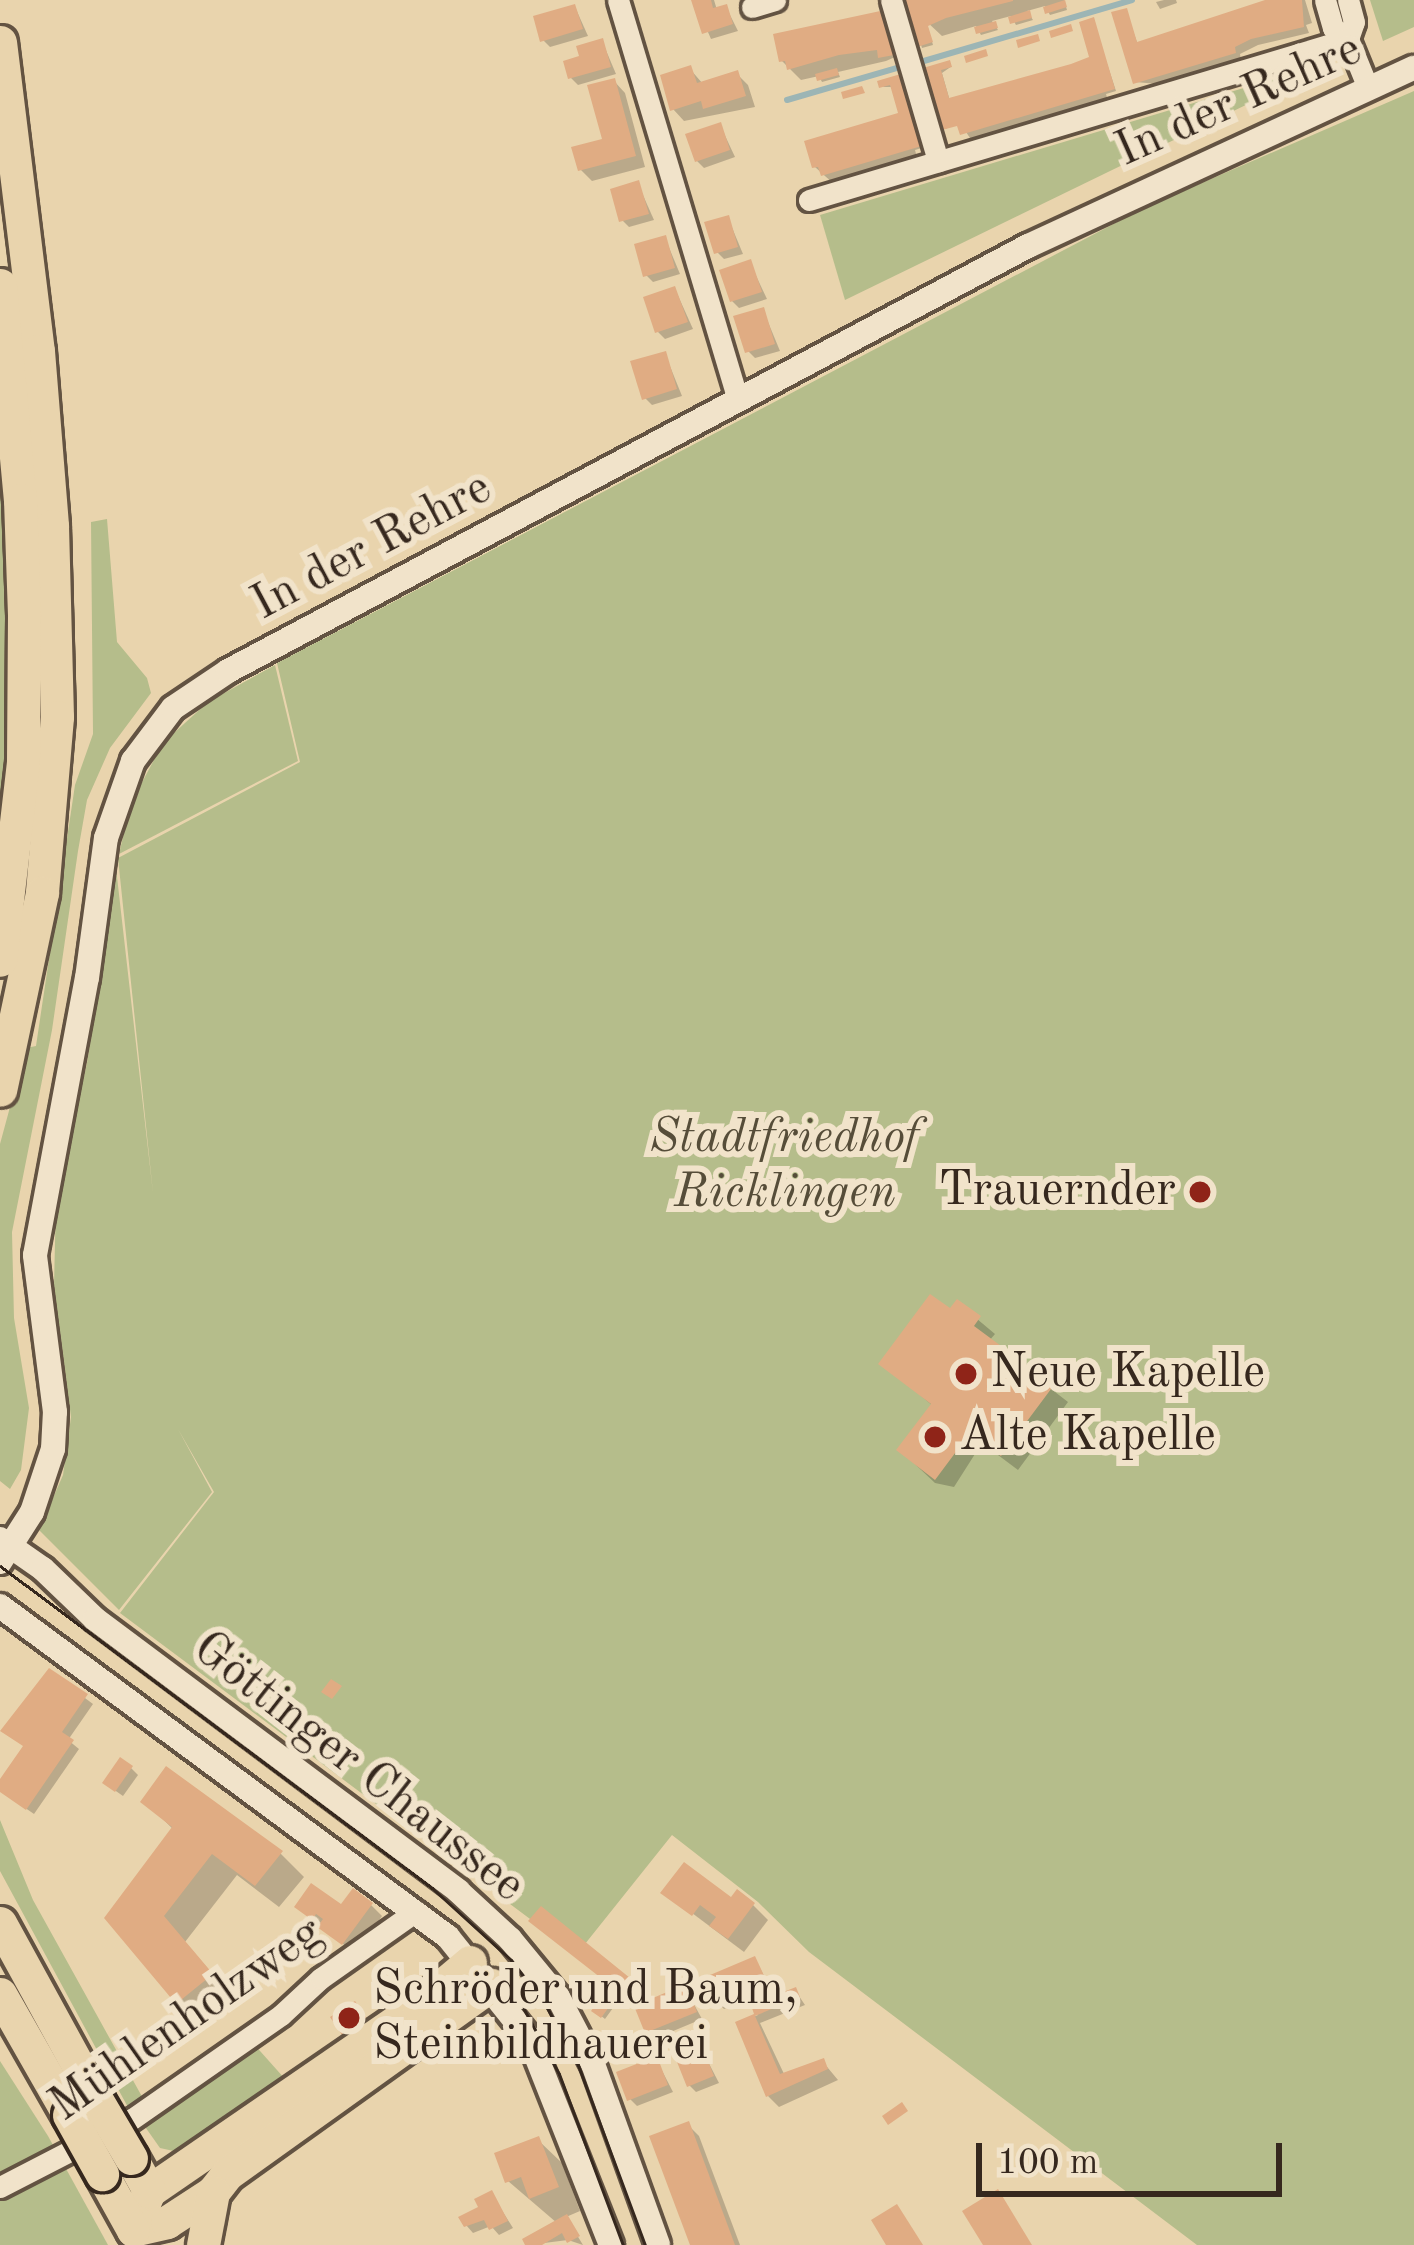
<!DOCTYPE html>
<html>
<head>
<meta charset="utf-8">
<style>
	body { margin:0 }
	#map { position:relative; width:1414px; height:2245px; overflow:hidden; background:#e9d4ad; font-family:"Old Standard TT",serif }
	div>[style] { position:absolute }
	.green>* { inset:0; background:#b5bd8b }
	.shadow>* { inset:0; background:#0003 }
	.stream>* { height:6px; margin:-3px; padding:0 3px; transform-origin:3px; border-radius:3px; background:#9cb5b5 }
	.building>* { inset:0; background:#e0ac83 }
	.roads { filter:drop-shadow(3px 0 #635342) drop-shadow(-3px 0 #635342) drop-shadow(0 3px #635342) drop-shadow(0 -3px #635342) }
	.minor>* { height:21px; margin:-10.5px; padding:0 10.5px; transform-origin:10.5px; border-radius:10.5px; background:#f1e3ca }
	.tertiary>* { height:24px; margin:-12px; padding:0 12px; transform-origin:12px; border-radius:12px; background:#f1e3ca }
	.primary>* { height:33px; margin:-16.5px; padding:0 16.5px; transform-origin:16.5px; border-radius:16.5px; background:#e9d4ad }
	.trunk>* { height:33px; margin:-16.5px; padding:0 16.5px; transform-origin:16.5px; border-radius:16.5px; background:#e9d4ad }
	.tram>* { height:3px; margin:-1.5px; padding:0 1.5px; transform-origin:1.5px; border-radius:1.5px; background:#36281e }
	.bridges { filter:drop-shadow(3px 0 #36281e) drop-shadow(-3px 0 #36281e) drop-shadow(0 3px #36281e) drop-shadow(0 -3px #36281e) }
	.trunk-bridge>* { height:33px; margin:-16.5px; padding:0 16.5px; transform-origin:16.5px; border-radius:16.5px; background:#e9d4ad }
	.dots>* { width:33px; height:33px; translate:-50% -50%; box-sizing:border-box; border:6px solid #f1e3ca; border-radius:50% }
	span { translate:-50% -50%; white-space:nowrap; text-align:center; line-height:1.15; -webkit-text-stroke:12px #f1e3ca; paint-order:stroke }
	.street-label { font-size:48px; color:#36281e }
	.park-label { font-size:48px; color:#564d39; font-style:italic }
	.poi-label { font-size:48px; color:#36281e }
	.right { translate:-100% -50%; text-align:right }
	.left { translate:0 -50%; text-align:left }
	.scale { position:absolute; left:976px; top:2143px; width:306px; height:54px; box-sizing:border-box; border:6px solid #36281e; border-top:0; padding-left:15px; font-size:36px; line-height:42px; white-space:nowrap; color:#36281e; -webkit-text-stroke:9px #f1e3ca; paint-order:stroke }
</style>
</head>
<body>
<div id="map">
	<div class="green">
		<div style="clip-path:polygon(1370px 0,1414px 0,1414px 27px,1383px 41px)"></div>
		<div style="clip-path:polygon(1320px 65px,1322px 68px,845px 300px,820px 215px)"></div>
		<div style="clip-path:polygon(1414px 91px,1414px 2245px,1197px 2245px,809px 1952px,758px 1902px,672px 1835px,577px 1954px,120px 1613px,214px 1492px,178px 1429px,212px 1492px,119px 1610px,39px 1530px,63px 1475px,71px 1417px,54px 1286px,56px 1199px,87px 1063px,116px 868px,153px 1193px,118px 858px,300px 762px,277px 663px,1144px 208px)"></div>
		<div style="clip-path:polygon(0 429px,9px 541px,9px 719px,0 850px)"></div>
		<div style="clip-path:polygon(107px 519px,117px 642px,147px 678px,151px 693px,110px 748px,87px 800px,78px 851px,52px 1030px,12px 1232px,14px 1318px,29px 1408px,21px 1470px,10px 1489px,0 1481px,0 1144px,26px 1048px,36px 1046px,75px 785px,93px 734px,91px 522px)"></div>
		<div style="clip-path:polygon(275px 665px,298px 761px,119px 854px,131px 803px,163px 743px,208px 702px)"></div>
		<div style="clip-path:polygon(0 1820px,33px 1900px,145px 2102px,130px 2111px,0 1871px)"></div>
		<div style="clip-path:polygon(252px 2042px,285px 2079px,178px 2152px,160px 2148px,141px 2121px)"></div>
		<div style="clip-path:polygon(0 2061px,48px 2136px,108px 2245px,0 2245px)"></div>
	</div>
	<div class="shadow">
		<div style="clip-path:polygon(694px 0,714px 0,717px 10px,726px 7px,738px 31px,711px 39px)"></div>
		<div style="clip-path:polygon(907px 0,1064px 0,1067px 10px,1050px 15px,1045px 6px,1027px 11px,1033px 20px,1016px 25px,1011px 16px,992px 21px,998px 30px,981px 35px,976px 26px,942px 36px,926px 21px,933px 45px,922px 48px)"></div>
		<div style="clip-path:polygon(1164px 0,1176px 0,1177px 3px,1160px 9px,1156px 2px)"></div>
		<div style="clip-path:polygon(1269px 0,1305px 0,1312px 23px,1306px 25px,1309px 33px,1258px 45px,1240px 54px,1241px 60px,1158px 84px,1135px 82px,1126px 11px,1138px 45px)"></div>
		<div style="clip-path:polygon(575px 7px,588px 36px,550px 47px,543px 40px)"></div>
		<div style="clip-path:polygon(886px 16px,895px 57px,886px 61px,838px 72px,840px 77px,822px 82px,819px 76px,801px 80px,782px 61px)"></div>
		<div style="clip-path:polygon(1093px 21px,1116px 91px,1106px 94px,1109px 104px,974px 144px,960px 123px,945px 129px,927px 70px,952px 66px,942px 73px,950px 101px,1093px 59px)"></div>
		<div style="clip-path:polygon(602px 41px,616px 74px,578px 85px,571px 78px)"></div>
		<div style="clip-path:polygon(690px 69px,703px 84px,737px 74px,748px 85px,755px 107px,684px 121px,673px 109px)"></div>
		<div style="clip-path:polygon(903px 77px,925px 147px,915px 150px,918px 161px,835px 185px,815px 167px,902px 115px,894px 87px,882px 87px)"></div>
		<div style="clip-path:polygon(614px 81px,625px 93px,645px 167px,592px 181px,580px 169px,605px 141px)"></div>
		<div style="clip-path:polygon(720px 125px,735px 157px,704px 168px,697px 161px)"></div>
		<div style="clip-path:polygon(638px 184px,654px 220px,629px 227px,622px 220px)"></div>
		<div style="clip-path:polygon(728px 218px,743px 254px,724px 259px,717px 252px)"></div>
		<div style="clip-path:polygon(665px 238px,680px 274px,653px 282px,646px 275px)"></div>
		<div style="clip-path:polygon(750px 263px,767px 299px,739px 308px,732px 301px)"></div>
		<div style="clip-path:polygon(675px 289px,693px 329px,665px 339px,658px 332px)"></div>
		<div style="clip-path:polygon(763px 310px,780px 351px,755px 358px,748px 351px)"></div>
		<div style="clip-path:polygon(665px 354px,682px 396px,652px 405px,645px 398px)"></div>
		<div style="clip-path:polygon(958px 1303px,995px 1334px,989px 1341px,1068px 1402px,1018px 1470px,982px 1443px,954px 1487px,935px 1483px,900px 1450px,933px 1406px,882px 1363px)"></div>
		<div style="clip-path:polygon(50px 1672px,93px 1704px,68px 1740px,79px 1749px,34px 1814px,5px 1794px,0 1784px,26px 1748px)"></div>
		<div style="clip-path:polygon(131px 1768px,138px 1775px,123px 1796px,113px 1789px)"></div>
		<div style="clip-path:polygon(144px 1801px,281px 1854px,304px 1877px,279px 1907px,237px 1875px,185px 1942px,234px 1999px,202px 2026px,108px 1918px,174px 1830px)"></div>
		<div style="clip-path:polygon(664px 1892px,753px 1905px,768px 1920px,744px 1952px)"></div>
		<div style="clip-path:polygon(371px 1905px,382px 1916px,355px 1954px,298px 1906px)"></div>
		<div style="clip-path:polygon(541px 1910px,631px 1983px,605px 2019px,595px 2011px,613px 1985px)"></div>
		<div style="clip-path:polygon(755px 1959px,771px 1989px,724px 2009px,717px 2002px)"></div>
		<div style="clip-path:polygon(685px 1988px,702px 2019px,654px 2039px,647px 2032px)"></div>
		<div style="clip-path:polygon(795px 1990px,805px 2005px,760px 2023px,785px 2076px,823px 2062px,838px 2080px,779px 2107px,768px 2096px,739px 2023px,758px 2015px,755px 2007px)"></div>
		<div style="clip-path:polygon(702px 2050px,719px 2083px,696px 2092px,689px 2085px)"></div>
		<div style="clip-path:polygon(656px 2059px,673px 2092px,637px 2106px,630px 2099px)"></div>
		<div style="clip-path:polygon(688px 2125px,699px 2136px,740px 2245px,693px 2245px)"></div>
		<div style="clip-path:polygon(538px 2140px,562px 2163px,580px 2211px,566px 2217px,583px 2245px,568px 2240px,528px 2245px,557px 2223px,508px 2181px)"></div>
		<div style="clip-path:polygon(491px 2193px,513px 2228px,499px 2235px,491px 2226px,473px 2233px,466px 2225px)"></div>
	</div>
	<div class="stream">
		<div style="left:917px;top:63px;width:224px;rotate:-16.3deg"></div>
		<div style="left:787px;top:100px;width:122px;rotate:-16.2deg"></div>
	</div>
	<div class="building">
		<div style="clip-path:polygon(691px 0,711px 0,713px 8px,727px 4px,733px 24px,702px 34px)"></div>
		<div style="clip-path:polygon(903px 0,1013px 0,1013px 1px,946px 18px,928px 26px,933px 42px,917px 47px)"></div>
		<div style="clip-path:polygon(1065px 0,1067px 7px,1045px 14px,1043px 7px)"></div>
		<div style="clip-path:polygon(1265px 0,1302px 0,1304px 27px,1251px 39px,1235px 47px,1236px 53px,1133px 84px,1111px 12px,1127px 8px,1137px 42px)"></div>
		<div style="clip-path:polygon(575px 4px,583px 29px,540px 42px,533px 16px)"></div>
		<div style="clip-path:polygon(885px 10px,894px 55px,878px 58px,877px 50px,839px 55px,787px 70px,785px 61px,779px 62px,773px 34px)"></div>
		<div style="clip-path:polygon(1030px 10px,1032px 18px,1010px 24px,1008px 17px)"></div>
		<div style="clip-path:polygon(1094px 17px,1115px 89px,960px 135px,957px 126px,942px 130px,923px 68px,950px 60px,952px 67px,941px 70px,949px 98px,1071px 64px,1089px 57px,1079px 22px)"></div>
		<div style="clip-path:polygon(996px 21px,998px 28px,976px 34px,974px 27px)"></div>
		<div style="clip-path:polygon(1071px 24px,1073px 31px,1051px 38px,1049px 31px)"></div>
		<div style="clip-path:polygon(1038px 34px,1040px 41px,1018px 48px,1016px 40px)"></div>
		<div style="clip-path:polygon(603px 38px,611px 67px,568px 79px,563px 61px,579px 56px,576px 46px)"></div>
		<div style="clip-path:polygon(986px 49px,988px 56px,966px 63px,964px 56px)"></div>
		<div style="clip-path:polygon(691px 65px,697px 83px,738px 70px,746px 96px,703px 109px,701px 101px,670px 111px,660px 75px)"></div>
		<div style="clip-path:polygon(837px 68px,839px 75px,817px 81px,815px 74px)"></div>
		<div style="clip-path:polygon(904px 73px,925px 145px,821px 176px,818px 167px,812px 168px,804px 141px,898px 113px,890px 85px,879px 88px,877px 81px)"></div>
		<div style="clip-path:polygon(615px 78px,636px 156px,578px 171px,571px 147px,602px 139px,587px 85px)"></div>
		<div style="clip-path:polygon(862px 86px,865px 93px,843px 99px,841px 92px)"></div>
		<div style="clip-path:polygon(721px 122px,730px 150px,695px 162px,685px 134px)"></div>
		<div style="clip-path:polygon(639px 180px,649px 214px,619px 222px,610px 189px)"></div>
		<div style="clip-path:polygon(729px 215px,738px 247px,714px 254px,704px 222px)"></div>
		<div style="clip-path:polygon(666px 235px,675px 268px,643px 277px,634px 244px)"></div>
		<div style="clip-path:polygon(751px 259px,762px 292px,730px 302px,719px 270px)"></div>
		<div style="clip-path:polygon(675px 286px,688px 322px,655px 333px,643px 297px)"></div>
		<div style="clip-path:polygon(764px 307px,775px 344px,745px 353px,733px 316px)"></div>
		<div style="clip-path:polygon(666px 351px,677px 389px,642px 400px,630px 361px)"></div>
		<div style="clip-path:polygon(930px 1294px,950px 1308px,957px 1299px,981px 1316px,974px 1326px,1054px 1385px,1001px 1456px,970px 1433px,935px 1480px,896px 1450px,931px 1404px,878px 1364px)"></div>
		<div style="clip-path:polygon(49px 1668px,88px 1694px,62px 1732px,74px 1740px,26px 1810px,0 1792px,0 1779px,23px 1746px,0 1731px)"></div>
		<div style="clip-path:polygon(331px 1679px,342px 1686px,332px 1699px,321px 1692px)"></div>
		<div style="clip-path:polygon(120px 1757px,133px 1766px,115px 1792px,102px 1783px)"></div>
		<div style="clip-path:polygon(166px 1766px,283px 1851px,255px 1886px,212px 1854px,164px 1916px,213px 1974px,176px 2004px,104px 1918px,172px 1827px,140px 1802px)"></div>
		<div style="clip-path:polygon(684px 1862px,731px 1897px,737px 1889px,755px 1903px,728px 1939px,709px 1926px,716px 1917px,700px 1905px,692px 1916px,660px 1893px)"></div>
		<div style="clip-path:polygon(311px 1883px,341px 1904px,353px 1888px,373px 1903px,342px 1945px,317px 1927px,323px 1919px,316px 1914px,312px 1920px,294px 1907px)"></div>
		<div style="clip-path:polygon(541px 1906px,630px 1978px,601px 2018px,591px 2011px,610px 1985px,528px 1921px)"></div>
		<div style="clip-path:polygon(755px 1956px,767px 1982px,714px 2004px,703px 1978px)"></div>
		<div style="clip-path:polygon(686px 1984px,697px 2012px,645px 2033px,634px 2006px)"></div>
		<div style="clip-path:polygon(796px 1987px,800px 1997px,755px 2016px,780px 2074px,824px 2058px,828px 2069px,766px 2097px,735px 2022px,754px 2014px,751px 2005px)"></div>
		<div style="clip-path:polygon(355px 2001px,367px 2019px,342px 2035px,330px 2017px)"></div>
		<div style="clip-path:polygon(702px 2046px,714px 2076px,687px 2087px,675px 2057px)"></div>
		<div style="clip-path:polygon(657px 2056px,668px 2085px,627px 2101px,616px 2072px)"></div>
		<div style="clip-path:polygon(902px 2102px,908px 2111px,888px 2125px,882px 2116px)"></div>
		<div style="clip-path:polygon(689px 2121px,735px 2245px,690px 2245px,649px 2136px)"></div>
		<div style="clip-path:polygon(539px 2136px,559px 2187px,529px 2199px,521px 2177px,505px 2183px,494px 2153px)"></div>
		<div style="clip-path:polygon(998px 2189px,1032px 2245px,983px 2245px,962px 2211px)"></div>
		<div style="clip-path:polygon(492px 2190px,508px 2221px,489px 2230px,484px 2220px,464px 2227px,458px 2217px,478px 2207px,474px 2199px)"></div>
		<div style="clip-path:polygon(897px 2204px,923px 2245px,886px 2245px,871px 2220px)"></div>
		<div style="clip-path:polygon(567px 2214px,580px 2236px,567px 2243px,562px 2233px,542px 2245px,525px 2245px,522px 2239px)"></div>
	</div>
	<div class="roads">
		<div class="minor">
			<div style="left:618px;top:0;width:418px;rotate:73.3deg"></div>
			<div style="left:891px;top:0;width:168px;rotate:73.7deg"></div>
			<div style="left:1325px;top:0;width:29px;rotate:74deg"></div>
			<div style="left:1333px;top:28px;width:19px;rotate:36deg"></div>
			<div style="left:1348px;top:39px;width:18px;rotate:-71deg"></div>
			<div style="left:1354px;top:22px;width:23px;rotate:-105deg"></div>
			<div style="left:752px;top:7px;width:24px;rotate:-17deg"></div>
			<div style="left:809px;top:200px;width:563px;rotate:-16.63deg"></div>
			<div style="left:1348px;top:39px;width:53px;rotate:67.8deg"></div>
			<div style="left:0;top:2187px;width:148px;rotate:-27.3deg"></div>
			<div style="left:132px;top:2119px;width:182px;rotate:-34.9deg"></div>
			<div style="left:281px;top:2015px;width:54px;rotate:-42.8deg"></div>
			<div style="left:321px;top:1978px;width:116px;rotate:-35.2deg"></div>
		</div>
		<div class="tertiary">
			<div style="left:0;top:1539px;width:52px;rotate:34.9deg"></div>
			<div style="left:43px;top:1569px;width:72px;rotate:43.9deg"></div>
			<div style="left:95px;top:1619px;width:454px;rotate:36.8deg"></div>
			<div style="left:458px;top:1891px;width:71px;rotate:42.7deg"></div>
			<div style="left:510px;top:1939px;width:75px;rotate:50.4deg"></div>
			<div style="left:558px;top:1997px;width:76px;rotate:62.4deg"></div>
			<div style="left:593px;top:2064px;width:192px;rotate:70.2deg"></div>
			<div style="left:0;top:1562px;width:59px;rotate:-57.4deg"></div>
			<div style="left:32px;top:1512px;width:66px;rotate:-71.6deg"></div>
			<div style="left:53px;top:1449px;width:37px;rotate:-87deg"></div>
			<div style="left:55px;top:1412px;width:158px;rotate:-97.3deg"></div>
			<div style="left:35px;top:1255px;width:282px;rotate:-79.4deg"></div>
			<div style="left:87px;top:978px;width:141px;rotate:-82.3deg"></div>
			<div style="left:106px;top:838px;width:82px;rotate:-70.7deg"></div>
			<div style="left:133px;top:761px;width:66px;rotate:-53deg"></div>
			<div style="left:173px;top:708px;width:66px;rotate:-33.9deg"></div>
			<div style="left:228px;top:671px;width:906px;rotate:-27.98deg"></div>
			<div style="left:1028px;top:246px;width:425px;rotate:-24.8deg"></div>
			<div style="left:0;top:1606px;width:557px;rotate:36.46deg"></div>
			<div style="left:448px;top:1937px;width:129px;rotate:51.3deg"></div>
			<div style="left:529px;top:2038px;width:223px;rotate:68.4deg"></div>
		</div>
		<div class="primary">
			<div style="left:138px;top:2217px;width:28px;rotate:-67deg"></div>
			<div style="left:149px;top:2191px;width:326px;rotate:-34.5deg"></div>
			<div style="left:418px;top:2006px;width:68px;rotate:-40.2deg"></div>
			<div style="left:133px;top:2230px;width:35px;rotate:-13deg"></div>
			<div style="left:167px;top:2222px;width:55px;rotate:-33.1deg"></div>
			<div style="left:213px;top:2192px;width:23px;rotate:-52deg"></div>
			<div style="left:227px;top:2174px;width:325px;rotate:-35.6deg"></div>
			<div style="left:203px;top:2245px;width:54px;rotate:-79.3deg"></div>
		</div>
		<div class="trunk">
			<div style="left:0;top:42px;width:311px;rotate:83deg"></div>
			<div style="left:38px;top:351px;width:176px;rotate:85.4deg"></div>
			<div style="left:52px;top:526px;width:191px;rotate:88.5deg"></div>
			<div style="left:57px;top:717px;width:177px;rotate:94.9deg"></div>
			<div style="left:42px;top:893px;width:201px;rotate:102deg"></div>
			<div style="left:0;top:285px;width:216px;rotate:84.7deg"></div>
			<div style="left:20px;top:500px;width:117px;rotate:88deg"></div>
			<div style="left:24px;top:617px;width:145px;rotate:90.4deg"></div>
			<div style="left:23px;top:762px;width:199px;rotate:96.6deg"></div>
			<div style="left:0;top:1923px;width:204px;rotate:61.3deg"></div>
			<div style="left:0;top:1994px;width:139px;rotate:60.3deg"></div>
			<div style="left:131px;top:2158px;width:38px;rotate:61deg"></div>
			<div style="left:102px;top:2174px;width:64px;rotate:61deg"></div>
		</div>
	</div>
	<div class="tram">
		<div style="left:0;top:1566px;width:539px;rotate:36.7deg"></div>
		<div style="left:432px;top:1888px;width:107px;rotate:42.3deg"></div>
		<div style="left:511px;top:1960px;width:56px;rotate:52.3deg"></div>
		<div style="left:545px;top:2004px;width:69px;rotate:61.6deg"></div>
		<div style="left:578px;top:2065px;width:192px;rotate:69.6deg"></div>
		<div style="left:508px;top:1980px;width:107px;rotate:61.5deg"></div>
		<div style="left:559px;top:2074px;width:183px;rotate:69.5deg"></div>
	</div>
	<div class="bridges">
		<div class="trunk-bridge">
			<div style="left:98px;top:2102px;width:65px;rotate:59.5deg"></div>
			<div style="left:69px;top:2115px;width:68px;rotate:60.8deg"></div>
		</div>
	</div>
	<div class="dots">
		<div style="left:1200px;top:1192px;background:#8f2418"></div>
		<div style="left:966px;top:1374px;background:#8f2418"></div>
		<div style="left:935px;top:1437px;background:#8f2418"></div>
		<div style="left:349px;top:2018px;background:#8f2418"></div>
	</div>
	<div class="street-label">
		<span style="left:1239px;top:101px;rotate:-24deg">In der Rehre</span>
		<span style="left:372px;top:547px;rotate:-28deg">In der Rehre</span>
		<span style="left:358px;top:1768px;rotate:38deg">Göttinger Chaussee</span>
		<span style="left:187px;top:2020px;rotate:-35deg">Mühlenholzweg</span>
	</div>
	<div class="park-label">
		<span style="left:785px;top:1166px">Stadtfriedhof<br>Ricklingen</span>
	</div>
	<div class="poi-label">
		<span class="right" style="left:1176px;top:1192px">Trauernder</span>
		<span class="left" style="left:990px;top:1374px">Neue Kapelle</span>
		<span class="left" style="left:959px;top:1437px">Alte Kapelle</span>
		<span class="left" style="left:373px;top:2018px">Schröder und Baum,<br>Steinbildhauerei</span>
	</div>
	<div class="scale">100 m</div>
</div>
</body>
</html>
